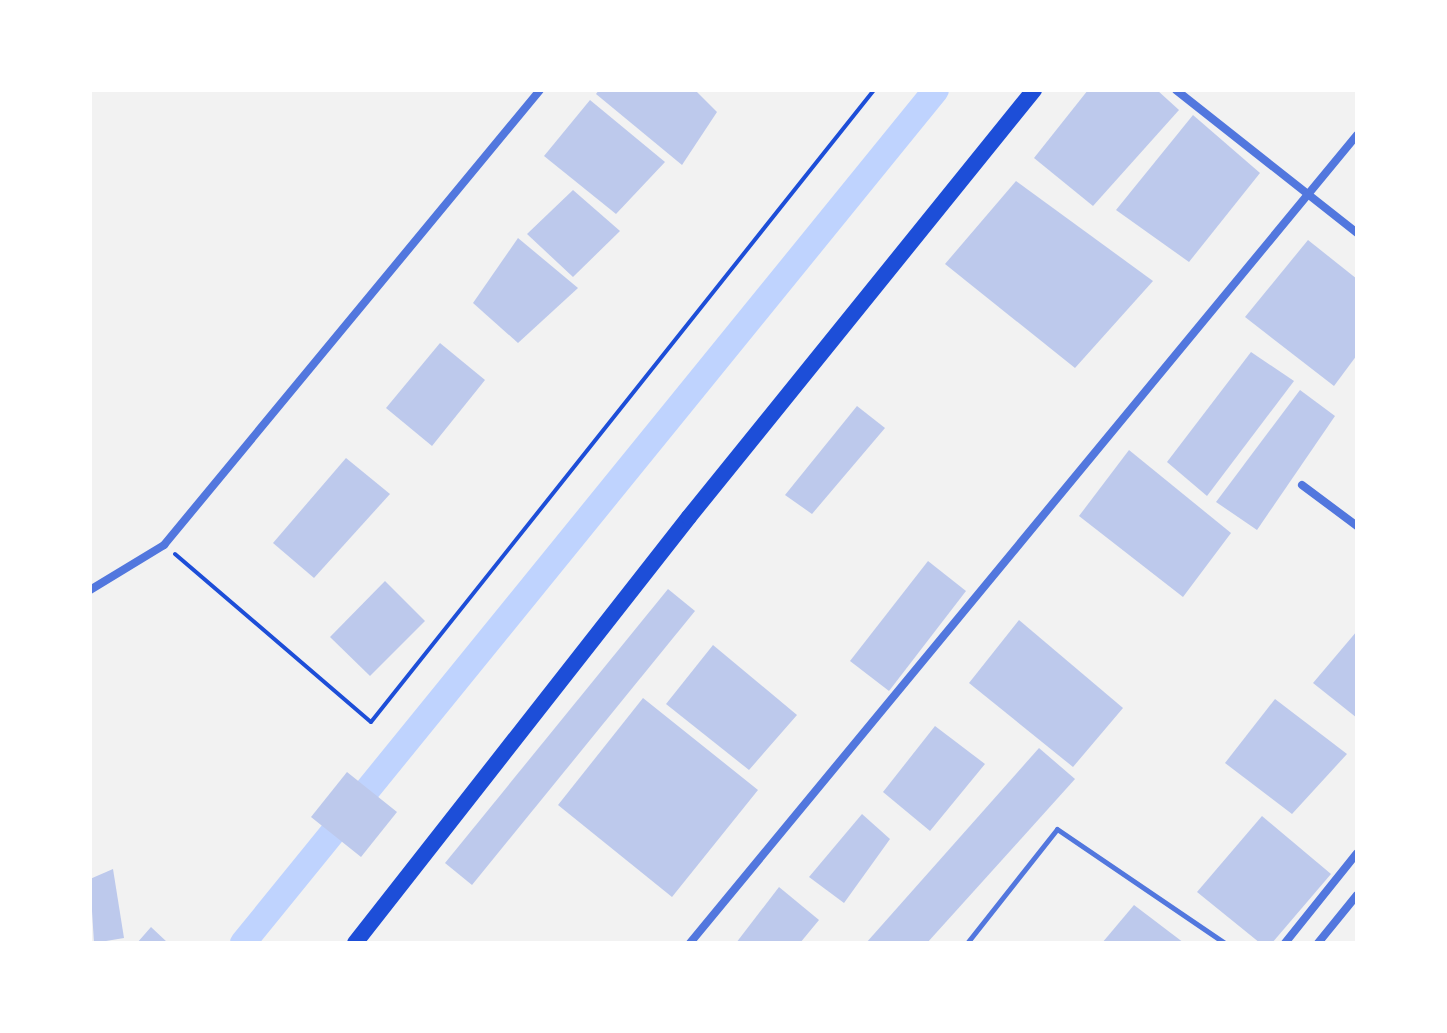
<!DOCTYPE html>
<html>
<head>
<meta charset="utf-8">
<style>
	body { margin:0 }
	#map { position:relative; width:1447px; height:1033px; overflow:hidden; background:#f2f2f2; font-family:"Roboto Serif",serif }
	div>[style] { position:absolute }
	.canal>* { height:26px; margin:-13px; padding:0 13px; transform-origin:13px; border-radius:13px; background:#bfd3fe }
	.building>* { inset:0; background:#bdc9ec }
	.path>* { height:4px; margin:-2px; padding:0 2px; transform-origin:2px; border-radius:2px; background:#1d4ed8 }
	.service>* { height:5px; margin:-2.5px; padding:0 2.5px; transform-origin:2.5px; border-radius:2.5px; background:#5277de }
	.minor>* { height:8px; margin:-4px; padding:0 4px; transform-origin:4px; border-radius:4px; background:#5277de }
	.primary>* { height:16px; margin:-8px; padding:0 8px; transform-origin:8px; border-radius:8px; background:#1d4ed8 }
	span { translate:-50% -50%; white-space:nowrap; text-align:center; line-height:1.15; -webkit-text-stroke:8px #fff; paint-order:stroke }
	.frame { position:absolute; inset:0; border:92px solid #fff; pointer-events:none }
</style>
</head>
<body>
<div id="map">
	<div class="canal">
		<div style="left:243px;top:943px;width:1099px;rotate:-50.91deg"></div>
	</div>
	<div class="building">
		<div style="clip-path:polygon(599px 90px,695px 90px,717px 112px,682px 165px,596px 94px)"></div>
		<div style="clip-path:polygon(1088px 90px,1157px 90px,1179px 110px,1093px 206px,1034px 158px)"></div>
		<div style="clip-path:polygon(590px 100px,665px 162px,616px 214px,544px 156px)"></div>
		<div style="clip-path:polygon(1193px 115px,1260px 173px,1189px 262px,1116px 210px)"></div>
		<div style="clip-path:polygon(1016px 181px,1153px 281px,1075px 368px,945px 264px)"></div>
		<div style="clip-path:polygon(573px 190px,620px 231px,573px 277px,527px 234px)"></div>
		<div style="clip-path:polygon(518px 238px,578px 288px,518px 343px,473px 303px)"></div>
		<div style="clip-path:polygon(1308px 240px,1357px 279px,1357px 355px,1334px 386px,1245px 317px)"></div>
		<div style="clip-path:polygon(440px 343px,485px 380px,432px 446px,386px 408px)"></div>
		<div style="clip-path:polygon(1251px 352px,1294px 381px,1207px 496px,1167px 462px)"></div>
		<div style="clip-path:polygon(1300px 390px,1335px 416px,1257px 530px,1216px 502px)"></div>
		<div style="clip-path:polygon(857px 406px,885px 428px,812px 514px,785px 495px)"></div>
		<div style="clip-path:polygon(1129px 450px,1231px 533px,1183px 597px,1079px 516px)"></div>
		<div style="clip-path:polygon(346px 458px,390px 494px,314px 578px,273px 543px)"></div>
		<div style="clip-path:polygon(928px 561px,966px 591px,889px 691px,850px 661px)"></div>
		<div style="clip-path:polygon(385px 581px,425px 621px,370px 676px,330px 637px)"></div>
		<div style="clip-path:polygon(668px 589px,695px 611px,472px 885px,445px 863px)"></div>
		<div style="clip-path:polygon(1019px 620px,1123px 708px,1073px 767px,969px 683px)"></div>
		<div style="clip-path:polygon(1357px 631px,1357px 718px,1313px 683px)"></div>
		<div style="clip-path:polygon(713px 645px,797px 715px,749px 770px,666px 704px)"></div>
		<div style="clip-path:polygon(643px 698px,758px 790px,672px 897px,558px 805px)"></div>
		<div style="clip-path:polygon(1275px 699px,1347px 754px,1292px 814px,1225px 763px)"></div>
		<div style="clip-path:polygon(935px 726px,985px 764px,930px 831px,883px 792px)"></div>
		<div style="clip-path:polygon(1039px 748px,1075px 779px,927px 943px,866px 943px)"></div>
		<div style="clip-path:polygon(347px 772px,397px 812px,361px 857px,311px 817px)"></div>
		<div style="clip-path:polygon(862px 814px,890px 839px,844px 903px,809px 877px)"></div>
		<div style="clip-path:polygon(1262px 816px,1331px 874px,1272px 943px,1260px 943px,1197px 892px)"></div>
		<div style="clip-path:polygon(113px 869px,124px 938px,94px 943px,90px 879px)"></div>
		<div style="clip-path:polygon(779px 887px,819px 920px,800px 943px,736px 943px)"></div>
		<div style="clip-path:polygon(1134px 905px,1184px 943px,1102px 943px)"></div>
		<div style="clip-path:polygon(151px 927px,168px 943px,137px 943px)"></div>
	</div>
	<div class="path">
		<div style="left:175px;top:554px;width:258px;rotate:40.6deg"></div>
		<div style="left:371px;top:722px;width:808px;rotate:-51.48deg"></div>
	</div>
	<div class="service">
		<div style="left:967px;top:943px;width:145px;rotate:-51.7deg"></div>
		<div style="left:1057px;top:829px;width:203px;rotate:34.2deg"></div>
	</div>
	<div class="minor">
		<div style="left:1176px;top:90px;width:231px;rotate:38.3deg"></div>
		<div style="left:1302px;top:485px;width:69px;rotate:36.7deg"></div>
		<div style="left:90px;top:590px;width:87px;rotate:-31.3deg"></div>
		<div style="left:164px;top:545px;width:590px;rotate:-50.43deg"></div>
		<div style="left:690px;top:943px;width:1048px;rotate:-50.46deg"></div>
		<div style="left:1285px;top:943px;width:115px;rotate:-51.3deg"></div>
		<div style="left:1318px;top:943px;width:62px;rotate:-50.9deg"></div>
	</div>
	<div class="primary">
		<div style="left:355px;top:943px;width:541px;rotate:-51.9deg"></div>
		<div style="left:689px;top:517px;width:549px;rotate:-51.06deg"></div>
	</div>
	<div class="frame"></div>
</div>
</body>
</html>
